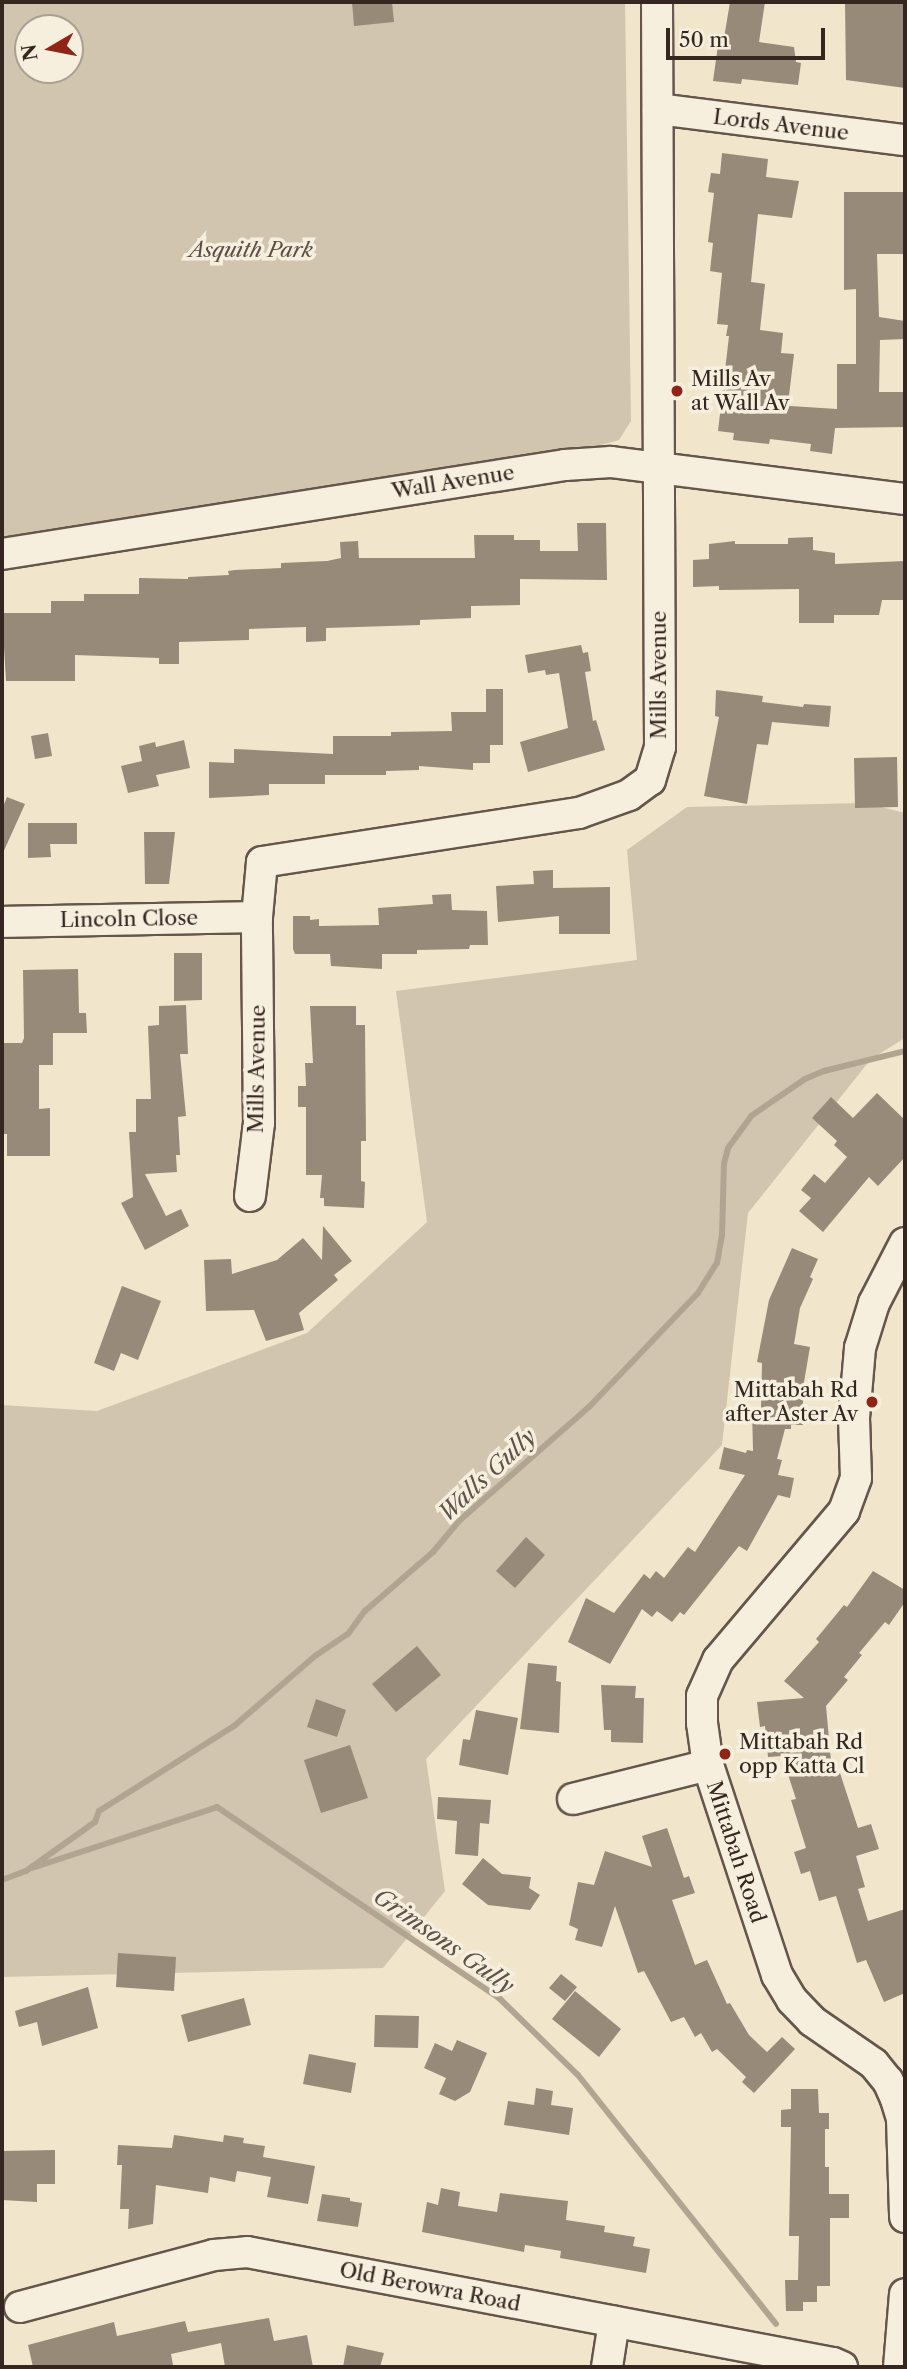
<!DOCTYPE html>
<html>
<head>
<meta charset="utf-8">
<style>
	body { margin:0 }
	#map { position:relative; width:907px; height:2369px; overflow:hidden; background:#f1e6cc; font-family:"Libre Caslon Text",serif }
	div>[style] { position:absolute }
	.green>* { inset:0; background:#d1c5af }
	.stream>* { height:6px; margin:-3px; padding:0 3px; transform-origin:3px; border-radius:3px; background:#b1a592 }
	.building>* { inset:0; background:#978a79 }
	.roads { filter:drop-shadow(2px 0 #64564b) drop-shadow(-2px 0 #64564b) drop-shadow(0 2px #64564b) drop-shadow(0 -2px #64564b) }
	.minor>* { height:30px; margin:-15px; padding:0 15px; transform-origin:15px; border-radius:15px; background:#f6efde }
	.dots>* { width:19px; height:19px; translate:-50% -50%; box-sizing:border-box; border:4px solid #f6efde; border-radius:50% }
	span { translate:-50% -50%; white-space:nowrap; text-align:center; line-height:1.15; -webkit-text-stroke:7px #f6efde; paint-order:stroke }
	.street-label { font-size:21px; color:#352620 }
	.park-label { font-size:21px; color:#5c4e44; font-style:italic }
	.poi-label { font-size:21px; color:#352620 }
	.left { translate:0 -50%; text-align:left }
	.right { translate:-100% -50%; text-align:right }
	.water-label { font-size:23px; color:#605248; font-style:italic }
	.frame { position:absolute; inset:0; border:4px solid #352620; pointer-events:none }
	.north { position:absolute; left:14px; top:14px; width:70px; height:70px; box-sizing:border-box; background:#f6efde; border:2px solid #a99f92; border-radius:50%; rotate:260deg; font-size:19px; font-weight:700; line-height:28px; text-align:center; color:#352620 }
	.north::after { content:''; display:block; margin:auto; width:24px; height:32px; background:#8f2418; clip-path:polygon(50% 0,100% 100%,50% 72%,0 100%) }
	.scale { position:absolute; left:666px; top:28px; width:159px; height:32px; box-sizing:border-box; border:4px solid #352620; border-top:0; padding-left:9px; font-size:21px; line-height:24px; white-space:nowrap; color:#352620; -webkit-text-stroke:5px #f6efde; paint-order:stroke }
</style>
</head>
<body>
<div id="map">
	<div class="green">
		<div style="clip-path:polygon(evenodd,2px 2px,625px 2px,631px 421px,619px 440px,597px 446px,2px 540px,2px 2px,28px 28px,70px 28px,70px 70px,28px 70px,28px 28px)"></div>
		<div style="clip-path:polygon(865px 803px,905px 813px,905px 1038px,871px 1059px,748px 1213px,722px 1445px,426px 1759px,445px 1891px,383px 1968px,2px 1977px,2px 1405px,97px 1411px,307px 1333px,427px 1222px,396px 991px,637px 960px,627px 850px,687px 807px)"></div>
	</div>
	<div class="stream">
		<div style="left:32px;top:1868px;width:195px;rotate:-18.2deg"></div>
		<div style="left:217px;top:1807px;width:341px;rotate:34.1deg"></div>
		<div style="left:499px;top:1998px;width:110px;rotate:44.3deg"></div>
		<div style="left:578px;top:2075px;width:318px;rotate:51.5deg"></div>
		<div style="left:2px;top:1880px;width:26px;rotate:-21deg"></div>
		<div style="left:26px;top:1871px;width:85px;rotate:-35.4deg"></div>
		<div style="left:95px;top:1822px;width:12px;rotate:-70deg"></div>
		<div style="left:99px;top:1811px;width:160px;rotate:-32.2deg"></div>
		<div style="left:234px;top:1726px;width:107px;rotate:-40.8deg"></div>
		<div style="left:315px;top:1656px;width:40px;rotate:-34deg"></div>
		<div style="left:348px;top:1634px;width:29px;rotate:-54deg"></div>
		<div style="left:365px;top:1611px;width:90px;rotate:-40.9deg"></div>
		<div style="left:433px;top:1552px;width:40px;rotate:-50deg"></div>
		<div style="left:459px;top:1521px;width:174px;rotate:-41.3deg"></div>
		<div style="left:590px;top:1406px;width:156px;rotate:-46.3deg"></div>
		<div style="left:698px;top:1293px;width:36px;rotate:-58deg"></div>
		<div style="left:717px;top:1263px;width:28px;rotate:-80deg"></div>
		<div style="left:722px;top:1235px;width:71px;rotate:-88.4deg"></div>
		<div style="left:724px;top:1164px;width:16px;rotate:-76deg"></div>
		<div style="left:728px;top:1148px;width:39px;rotate:-54deg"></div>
		<div style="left:751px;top:1116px;width:65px;rotate:-34.4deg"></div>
		<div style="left:805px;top:1079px;width:21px;rotate:-23deg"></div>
		<div style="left:824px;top:1071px;width:83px;rotate:-13.9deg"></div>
	</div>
	<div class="building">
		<div style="clip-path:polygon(352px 2px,392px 2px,394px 22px,354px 26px)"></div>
		<div style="clip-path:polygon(730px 2px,765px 2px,759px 42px,794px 47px,796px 62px,801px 63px,798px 85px,742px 79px,741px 84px,713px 81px,719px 38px,724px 38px)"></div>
		<div style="clip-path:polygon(845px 2px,905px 2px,905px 88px,846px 80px)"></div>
		<div style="clip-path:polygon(722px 153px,768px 159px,766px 177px,799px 181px,792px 218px,758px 214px,751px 282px,765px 284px,760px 330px,783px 333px,781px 353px,794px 354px,788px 404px,790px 406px,837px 409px,837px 364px,856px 364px,856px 289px,844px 290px,844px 192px,905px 192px,905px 254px,877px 254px,879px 317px,905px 321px,905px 339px,880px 340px,879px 392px,905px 392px,905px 427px,835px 428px,832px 454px,810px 451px,811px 444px,770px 439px,769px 444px,733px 440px,734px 433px,718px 431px,729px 336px,726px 336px,728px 325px,717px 324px,722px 273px,710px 271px,713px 243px,708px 242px,714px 193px,708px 192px,711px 173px,720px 174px)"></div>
		<div style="clip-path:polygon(577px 523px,606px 523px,607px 580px,520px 579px,520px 605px,471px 606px,471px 618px,420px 620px,420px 625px,326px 628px,326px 641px,306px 642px,306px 627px,249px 629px,249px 640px,179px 642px,179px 664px,159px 664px,159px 658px,75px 655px,75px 681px,6px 681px,2px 613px,51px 613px,51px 601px,84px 601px,84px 594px,139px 594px,139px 578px,188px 579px,188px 577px,229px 575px,228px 571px,235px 570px,281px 568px,281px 563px,327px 561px,341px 558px,340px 542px,358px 541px,359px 558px,475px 558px,474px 535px,514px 535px,514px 540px,540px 540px,540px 551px,578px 551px)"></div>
		<div style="clip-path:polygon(813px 537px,813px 550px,835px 553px,835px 564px,905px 561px,905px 600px,882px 600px,879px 615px,834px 615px,834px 623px,799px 623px,799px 589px,719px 590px,719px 586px,693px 587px,693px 560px,709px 559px,709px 544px,735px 541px,735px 544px,788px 544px,788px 538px)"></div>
		<div style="clip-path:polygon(581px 645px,583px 653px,588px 652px,591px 671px,585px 672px,593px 721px,596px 720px,605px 750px,528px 772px,520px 742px,568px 728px,559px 673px,546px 675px,545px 670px,528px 673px,525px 655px)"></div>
		<div style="clip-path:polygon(486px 689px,503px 689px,503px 745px,490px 745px,490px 763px,473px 763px,473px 770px,419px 766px,419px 770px,386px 771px,386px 775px,325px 775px,325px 784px,269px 784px,269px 795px,209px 798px,209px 762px,234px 763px,234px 749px,333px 754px,333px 736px,391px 736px,391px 732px,452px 731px,451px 712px,486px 712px)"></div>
		<div style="clip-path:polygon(716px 690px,763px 696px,762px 702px,803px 707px,804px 704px,831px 706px,829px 727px,772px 722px,768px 745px,757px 744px,747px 804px,704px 796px,719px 717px,715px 716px)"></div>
		<div style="clip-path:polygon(48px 733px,52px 756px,35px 759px,31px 736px)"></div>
		<div style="clip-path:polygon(184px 740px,190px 768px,156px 775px,159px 786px,128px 793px,121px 766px,142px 761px,139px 746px,155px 742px,156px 747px)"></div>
		<div style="clip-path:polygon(897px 757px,898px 807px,855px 808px,854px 758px)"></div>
		<div style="clip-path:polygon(7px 797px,25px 804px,2px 855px,2px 809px)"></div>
		<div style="clip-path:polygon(28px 823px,77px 823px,77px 844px,50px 844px,51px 857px,28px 858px)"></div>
		<div style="clip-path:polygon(144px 832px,175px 832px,169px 884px,145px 884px)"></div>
		<div style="clip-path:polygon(553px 870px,553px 888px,610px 887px,610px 934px,559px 934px,559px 916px,498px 922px,496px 886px,534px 884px,533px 871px)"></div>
		<div style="clip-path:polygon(451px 894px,452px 910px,487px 911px,488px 945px,470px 945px,469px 949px,417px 950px,417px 954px,382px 954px,382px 969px,331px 966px,330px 954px,295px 954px,293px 949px,293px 916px,310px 916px,310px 920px,319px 919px,319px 926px,379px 925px,378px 908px,433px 904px,432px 895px)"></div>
		<div style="clip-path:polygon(174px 953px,202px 953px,202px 1000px,174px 1001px)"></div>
		<div style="clip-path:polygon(78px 969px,79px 1013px,86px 1013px,87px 1033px,53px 1033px,53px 1065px,39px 1065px,39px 1109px,50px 1108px,50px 1156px,7px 1156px,7px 1134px,2px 1134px,2px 1043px,22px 1043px,24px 1038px,23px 970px)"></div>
		<div style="clip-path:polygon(186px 1005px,188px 1054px,180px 1054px,186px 1116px,178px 1117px,180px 1155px,176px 1155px,177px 1172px,145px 1174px,166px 1216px,181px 1209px,189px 1226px,145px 1250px,121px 1203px,133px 1197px,129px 1132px,136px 1132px,136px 1099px,151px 1099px,148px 1026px,159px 1025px,159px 1006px)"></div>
		<div style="clip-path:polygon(310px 1006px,356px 1006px,356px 1025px,365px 1025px,366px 1141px,361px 1141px,361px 1181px,365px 1182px,364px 1208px,324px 1206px,324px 1198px,320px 1198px,322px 1175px,306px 1175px,306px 1107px,298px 1107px,298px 1086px,306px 1086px,305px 1063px,313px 1063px)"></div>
		<div style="clip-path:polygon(877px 1093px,905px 1120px,905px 1157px,878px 1186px,869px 1177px,823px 1232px,799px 1211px,811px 1198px,801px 1190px,814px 1174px,825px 1183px,847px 1157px,834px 1145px,837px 1141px,812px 1118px,831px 1097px,853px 1118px)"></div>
		<div style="clip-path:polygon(323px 1226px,352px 1261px,334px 1275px,338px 1280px,299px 1313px,304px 1330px,266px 1341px,254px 1310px,206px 1311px,204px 1260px,231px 1259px,232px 1274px,277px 1260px,303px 1238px,322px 1260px)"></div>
		<div style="clip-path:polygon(792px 1248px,818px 1259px,810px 1277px,813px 1279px,800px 1308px,794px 1344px,810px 1347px,803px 1388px,803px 1425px,791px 1425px,791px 1429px,785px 1429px,777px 1459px,782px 1460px,778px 1475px,794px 1478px,790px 1498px,778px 1495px,747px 1551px,739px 1546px,684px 1615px,680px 1612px,672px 1622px,657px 1611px,652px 1617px,642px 1609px,610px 1664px,568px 1642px,586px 1598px,614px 1613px,644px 1574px,650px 1579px,656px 1571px,664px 1578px,688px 1547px,695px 1552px,745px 1475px,719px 1469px,724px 1447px,746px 1453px,747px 1450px,753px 1451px,752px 1408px,761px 1408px,762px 1363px,757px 1362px,769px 1300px)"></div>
		<div style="clip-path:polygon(122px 1286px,161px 1301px,138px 1360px,121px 1353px,114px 1371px,94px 1363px)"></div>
		<div style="clip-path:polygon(526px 1537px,545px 1555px,515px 1588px,496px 1571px)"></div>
		<div style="clip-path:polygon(873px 1571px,905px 1590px,905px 1602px,889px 1625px,885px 1622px,859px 1653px,862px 1655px,844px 1677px,848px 1680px,826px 1706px,832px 1772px,839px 1770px,858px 1828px,871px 1824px,879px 1849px,856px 1856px,865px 1887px,858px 1889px,868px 1921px,905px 1909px,905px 1993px,884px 2002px,866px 1960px,857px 1963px,836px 1896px,819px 1901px,810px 1871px,801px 1874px,794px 1852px,806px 1848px,791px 1800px,796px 1799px,782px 1756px,768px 1757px,765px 1726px,760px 1727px,757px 1702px,804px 1698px,784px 1681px,819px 1642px,816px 1639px,844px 1605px,847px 1607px)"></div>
		<div style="clip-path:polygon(417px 1646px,441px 1675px,396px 1712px,372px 1684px)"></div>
		<div style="clip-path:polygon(528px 1663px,557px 1666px,556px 1681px,561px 1682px,559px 1733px,520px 1729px)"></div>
		<div style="clip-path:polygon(601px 1685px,636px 1686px,635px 1698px,644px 1698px,643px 1743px,611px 1742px,611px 1730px,604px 1730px)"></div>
		<div style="clip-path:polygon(316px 1699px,346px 1710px,337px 1737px,307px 1727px)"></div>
		<div style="clip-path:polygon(476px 1710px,518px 1718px,508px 1775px,459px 1765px,463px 1739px,470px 1740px)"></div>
		<div style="clip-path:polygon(350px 1745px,368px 1798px,321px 1813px,304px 1760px)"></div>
		<div style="clip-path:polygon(438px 1797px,491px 1800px,489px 1824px,480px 1823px,478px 1856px,455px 1854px,457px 1821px,437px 1819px)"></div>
		<div style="clip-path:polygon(667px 1828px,684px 1878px,689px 1876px,695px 1893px,672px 1900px,695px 1965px,707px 1960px,727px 2004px,730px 2003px,749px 2035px,767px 2052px,782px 2037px,795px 2049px,754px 2093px,742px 2082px,746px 2077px,717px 2049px,712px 2052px,701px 2033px,695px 2037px,684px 2017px,671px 2022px,644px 1971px,638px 1973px,615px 1906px,602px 1947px,575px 1940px,578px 1929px,569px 1925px,578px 1882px,594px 1885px,605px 1851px,652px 1867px,642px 1836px)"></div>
		<div style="clip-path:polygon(483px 1858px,502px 1874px,531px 1877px,529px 1888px,540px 1895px,530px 1910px,488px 1905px,462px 1884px)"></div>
		<div style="clip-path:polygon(118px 1953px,176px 1957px,174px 1991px,116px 1987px)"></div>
		<div style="clip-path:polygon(561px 1974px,577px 1987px,565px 2001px,549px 1988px)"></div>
		<div style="clip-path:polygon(88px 1987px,98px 2028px,42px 2046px,37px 2022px,19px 2027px,15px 2011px)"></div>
		<div style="clip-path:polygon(575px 1991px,621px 2029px,599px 2057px,552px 2019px)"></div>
		<div style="clip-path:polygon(244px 1998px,251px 2025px,188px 2042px,181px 2015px)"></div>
		<div style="clip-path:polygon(375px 2015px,419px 2016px,418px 2048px,374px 2047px)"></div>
		<div style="clip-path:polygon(457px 2040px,487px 2053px,470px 2092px,455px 2101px,439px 2094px,446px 2078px,424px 2068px,435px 2043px,452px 2051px)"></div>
		<div style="clip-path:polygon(309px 2054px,356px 2063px,351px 2093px,303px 2084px)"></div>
		<div style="clip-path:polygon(536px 2088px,553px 2091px,551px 2105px,573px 2108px,569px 2135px,504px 2125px,508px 2101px,534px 2105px)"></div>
		<div style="clip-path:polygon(791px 2089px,818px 2089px,819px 2113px,829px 2113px,829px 2129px,825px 2129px,825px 2167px,829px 2167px,829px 2194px,849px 2194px,849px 2218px,830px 2218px,830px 2286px,817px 2286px,817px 2302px,803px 2302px,803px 2311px,786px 2311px,785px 2280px,798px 2280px,799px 2236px,789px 2236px,791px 2127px,781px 2127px,781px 2110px,791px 2109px)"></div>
		<div style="clip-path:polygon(174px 2135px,223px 2142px,224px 2135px,244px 2138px,243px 2143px,265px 2146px,263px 2157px,315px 2166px,308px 2204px,267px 2197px,271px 2177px,237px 2171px,235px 2182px,210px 2177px,208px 2193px,156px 2185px,153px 2224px,128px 2229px,129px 2209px,120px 2209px,122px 2165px,117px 2165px,118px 2145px,172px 2148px)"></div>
		<div style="clip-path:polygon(55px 2150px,55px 2184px,37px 2184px,37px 2202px,2px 2200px,2px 2151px)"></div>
		<div style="clip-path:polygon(441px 2188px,460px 2192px,458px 2206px,497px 2212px,500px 2193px,568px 2201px,566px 2220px,605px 2226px,604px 2232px,635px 2237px,633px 2246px,650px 2249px,646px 2273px,560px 2258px,561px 2251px,525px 2245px,524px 2252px,422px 2232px,427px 2202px,438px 2205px)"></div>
		<div style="clip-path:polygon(322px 2194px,350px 2198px,350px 2201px,362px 2203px,358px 2227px,317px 2221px)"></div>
		<div style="clip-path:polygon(269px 2318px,274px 2341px,307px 2335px,313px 2367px,225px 2367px,221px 2343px,171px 2354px,173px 2365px,162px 2367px,33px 2367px,28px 2345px,114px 2322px,117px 2336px,185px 2321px,188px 2332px)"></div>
		<div style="clip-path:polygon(347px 2345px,384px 2353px,380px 2367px,343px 2367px)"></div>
	</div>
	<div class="roads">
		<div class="minor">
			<div style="left:658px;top:109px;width:249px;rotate:7.2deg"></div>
			<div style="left:2px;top:554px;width:570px;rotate:-8.98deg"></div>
			<div style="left:565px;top:465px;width:46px;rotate:-3.7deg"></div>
			<div style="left:611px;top:462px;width:296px;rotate:7.2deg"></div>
			<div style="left:2px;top:922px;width:255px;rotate:-1.1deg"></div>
			<div style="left:250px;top:1196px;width:74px;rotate:-83deg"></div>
			<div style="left:259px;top:1123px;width:206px;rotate:-90.6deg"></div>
			<div style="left:257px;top:917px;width:55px;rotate:-84.8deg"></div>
			<div style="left:262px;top:862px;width:321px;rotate:-8.8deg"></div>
			<div style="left:579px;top:813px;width:53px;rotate:-19.8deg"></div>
			<div style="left:629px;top:795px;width:26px;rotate:-36deg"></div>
			<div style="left:650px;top:780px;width:34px;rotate:-73deg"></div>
			<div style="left:660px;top:747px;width:745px;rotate:-90.23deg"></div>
			<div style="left:905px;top:1243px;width:68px;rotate:117.3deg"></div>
			<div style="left:874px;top:1303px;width:47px;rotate:107.3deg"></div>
			<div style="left:860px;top:1348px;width:70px;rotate:94.9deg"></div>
			<div style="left:854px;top:1418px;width:60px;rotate:88.1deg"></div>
			<div style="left:856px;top:1478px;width:35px;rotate:110deg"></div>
			<div style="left:844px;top:1511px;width:195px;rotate:130.2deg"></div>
			<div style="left:718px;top:1660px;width:39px;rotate:114deg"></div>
			<div style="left:702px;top:1696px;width:27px;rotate:90deg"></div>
			<div style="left:702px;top:1723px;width:42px;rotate:81.9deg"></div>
			<div style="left:708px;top:1765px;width:221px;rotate:71.8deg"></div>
			<div style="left:777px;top:1975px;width:29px;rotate:59deg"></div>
			<div style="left:792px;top:2000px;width:29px;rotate:46deg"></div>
			<div style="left:812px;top:2021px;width:75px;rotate:34.7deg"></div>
			<div style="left:874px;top:2064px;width:22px;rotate:51deg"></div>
			<div style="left:888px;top:2081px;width:20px;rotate:66deg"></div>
			<div style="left:896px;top:2099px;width:21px;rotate:73deg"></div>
			<div style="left:902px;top:2119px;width:98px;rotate:88.2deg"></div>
			<div style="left:573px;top:1799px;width:139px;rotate:-14.1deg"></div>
			<div style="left:20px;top:2307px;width:201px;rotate:-15deg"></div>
			<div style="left:214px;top:2255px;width:33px;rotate:-5deg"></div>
			<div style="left:247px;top:2252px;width:596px;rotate:10.73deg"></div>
			<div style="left:833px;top:2363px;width:10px;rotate:24deg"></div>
			<div style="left:607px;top:2367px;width:46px;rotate:-81.2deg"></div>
			<div style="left:899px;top:2367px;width:73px;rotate:-85.3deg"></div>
		</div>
	</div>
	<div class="dots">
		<div style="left:677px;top:391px;background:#8f2418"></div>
		<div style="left:872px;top:1402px;background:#8f2418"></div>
		<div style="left:725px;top:1754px;background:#8f2418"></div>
	</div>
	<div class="street-label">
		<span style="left:781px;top:125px;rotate:7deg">Lords Avenue</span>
		<span style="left:453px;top:482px;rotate:-9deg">Wall Avenue</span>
		<span style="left:659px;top:675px;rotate:-90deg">Mills Avenue</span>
		<span style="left:129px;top:919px;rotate:-1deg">Lincoln Close</span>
		<span style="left:257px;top:1069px;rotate:-89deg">Mills Avenue</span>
		<span style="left:736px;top:1852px;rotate:72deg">Mittabah Road</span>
		<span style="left:430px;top:2287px;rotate:11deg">Old Berowra Road</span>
	</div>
	<div class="park-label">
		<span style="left:251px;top:250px">Asquith Park</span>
	</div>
	<div class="poi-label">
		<span class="left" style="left:691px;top:391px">Mills Av<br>at Wall Av</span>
		<span class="right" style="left:858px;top:1402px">Mittabah Rd<br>after Aster Av</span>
		<span class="left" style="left:739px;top:1754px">Mittabah Rd<br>opp Katta Cl</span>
	</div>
	<div class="water-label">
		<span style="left:487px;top:1475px;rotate:-43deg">Walls Gully</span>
		<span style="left:444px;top:1941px;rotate:35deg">Grimsons Gully</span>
	</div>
	<div class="frame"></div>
	<div class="north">N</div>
	<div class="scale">50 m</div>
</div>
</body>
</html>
